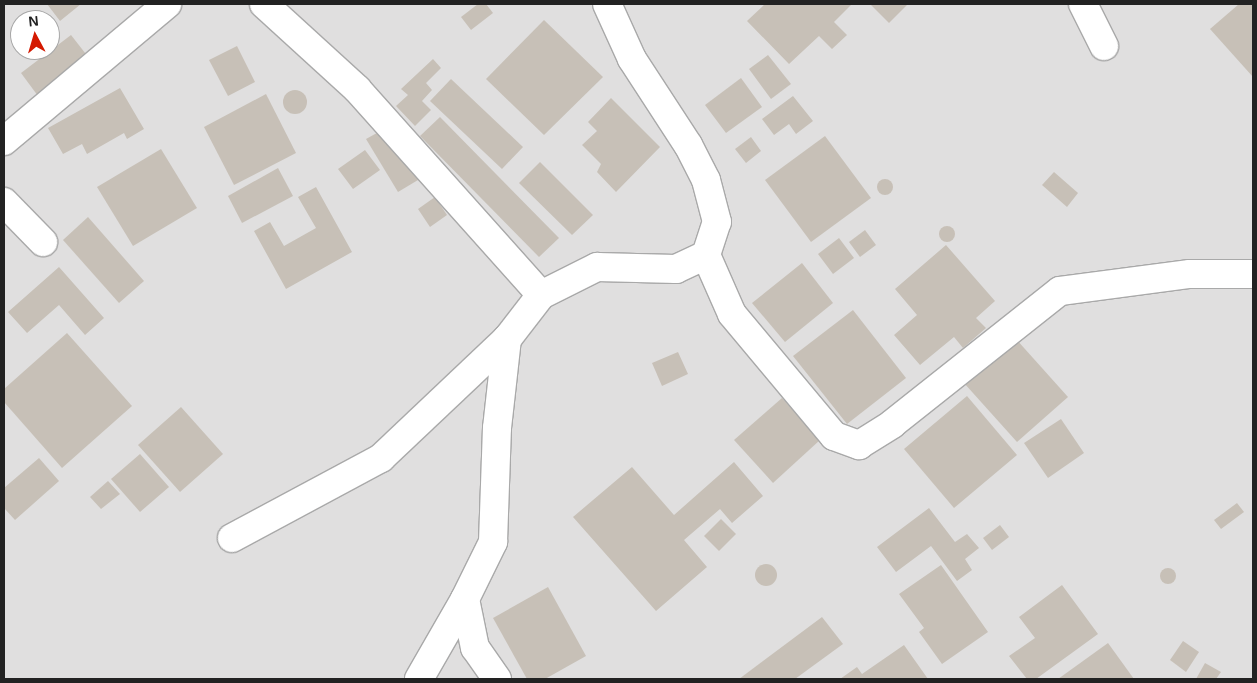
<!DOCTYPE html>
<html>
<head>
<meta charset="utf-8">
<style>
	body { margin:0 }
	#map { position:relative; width:1257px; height:683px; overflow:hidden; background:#f2f0e8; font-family:Arial,sans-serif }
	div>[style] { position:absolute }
	.residential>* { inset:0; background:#e0dfdf }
	.building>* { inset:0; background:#c7c0b7 }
	.round { border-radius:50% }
	.roads { filter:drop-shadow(1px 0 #a9a9a9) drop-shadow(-1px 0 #a9a9a9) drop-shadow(0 1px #a9a9a9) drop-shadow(0 -1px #a9a9a9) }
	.minor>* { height:28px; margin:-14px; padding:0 14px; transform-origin:14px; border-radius:14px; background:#fff }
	span { translate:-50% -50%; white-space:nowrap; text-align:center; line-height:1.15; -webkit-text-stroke:4px #fff; paint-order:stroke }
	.frame { position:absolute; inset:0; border:5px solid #222; pointer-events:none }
	.north { position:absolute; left:10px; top:10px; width:50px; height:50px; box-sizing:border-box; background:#fff; border:1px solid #a7a7a7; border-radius:50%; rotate:354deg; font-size:14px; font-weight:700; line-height:20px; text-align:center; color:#222 }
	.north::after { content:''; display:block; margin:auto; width:18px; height:22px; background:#d41900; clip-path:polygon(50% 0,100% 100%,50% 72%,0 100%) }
</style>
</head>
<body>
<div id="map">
	<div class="residential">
		<div style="clip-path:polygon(evenodd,4px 4px,1253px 4px,1253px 679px,4px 679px,4px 4px,20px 20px,50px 20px,50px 50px,20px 50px,20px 20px)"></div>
	</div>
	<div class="building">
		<div style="clip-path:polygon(47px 4px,81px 4px,60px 21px)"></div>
		<div style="clip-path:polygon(478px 4px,486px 4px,493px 13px,471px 30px,461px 17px)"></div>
		<div style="clip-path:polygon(765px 4px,852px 4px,834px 22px,847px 35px,832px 49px,819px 36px,789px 64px,747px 21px)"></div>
		<div style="clip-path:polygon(908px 4px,889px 23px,871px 5px,872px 4px)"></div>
		<div style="clip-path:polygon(1239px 4px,1253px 4px,1253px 77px,1210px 29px)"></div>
		<div style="clip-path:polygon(544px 20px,603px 77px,544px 135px,486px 79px)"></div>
		<div style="clip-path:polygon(71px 35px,89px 58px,38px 96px,21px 73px)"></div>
		<div style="clip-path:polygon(237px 46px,255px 82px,228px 96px,209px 60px)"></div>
		<div style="clip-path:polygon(768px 55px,791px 84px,771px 99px,749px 69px)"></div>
		<div style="clip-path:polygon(433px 59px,441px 68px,426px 83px,432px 90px,422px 101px,431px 110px,415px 126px,396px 106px,408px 95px,401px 89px)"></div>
		<div style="clip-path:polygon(741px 78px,762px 107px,726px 133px,705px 105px)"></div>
		<div style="clip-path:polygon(451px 79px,523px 147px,502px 169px,430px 101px)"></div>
		<div style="clip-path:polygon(120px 88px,144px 129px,127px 139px,124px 133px,87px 154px,82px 144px,63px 154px,48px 128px)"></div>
		<div class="round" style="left:283px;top:90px;width:24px;height:24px"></div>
		<div style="clip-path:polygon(266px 94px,296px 153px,234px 185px,204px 127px)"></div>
		<div style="clip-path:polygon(793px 96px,813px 121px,796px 134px,789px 124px,774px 135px,762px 119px)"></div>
		<div style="clip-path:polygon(611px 98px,660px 147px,616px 192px,597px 172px,601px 164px,582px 145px,597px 131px,588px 122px)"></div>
		<div style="clip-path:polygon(440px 117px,559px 238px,539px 257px,420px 136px)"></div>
		<div style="clip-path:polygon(386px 128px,418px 180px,398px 192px,366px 139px)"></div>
		<div style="clip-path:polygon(825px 136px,871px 198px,811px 242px,765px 180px)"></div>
		<div style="clip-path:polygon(751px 137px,761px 151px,746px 163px,735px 149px)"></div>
		<div style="clip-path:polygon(161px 149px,197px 208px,133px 246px,97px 187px)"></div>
		<div style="clip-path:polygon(365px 150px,380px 170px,353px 189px,338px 169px)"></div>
		<div style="clip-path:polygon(540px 162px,593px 215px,572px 235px,519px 183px)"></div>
		<div style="clip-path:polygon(278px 168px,293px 196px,242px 223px,228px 196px)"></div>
		<div style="clip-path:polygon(1054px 172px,1078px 193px,1067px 207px,1042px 185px)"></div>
		<div class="round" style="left:877px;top:179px;width:16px;height:16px"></div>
		<div style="clip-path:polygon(316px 187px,352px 252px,286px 289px,254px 231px,270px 222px,284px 246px,316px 228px,298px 197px)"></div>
		<div style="clip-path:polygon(435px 197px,447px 215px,430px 227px,418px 209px)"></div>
		<div style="clip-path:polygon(88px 217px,144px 281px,119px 303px,63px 240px)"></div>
		<div class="round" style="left:939px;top:226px;width:16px;height:16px"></div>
		<div style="clip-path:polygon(865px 230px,876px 245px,860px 257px,849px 242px)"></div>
		<div style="clip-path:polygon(839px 238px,854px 258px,833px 274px,818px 254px)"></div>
		<div style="clip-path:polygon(946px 245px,995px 301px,976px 318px,986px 328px,963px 348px,954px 337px,920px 365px,894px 335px,917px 315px,895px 289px)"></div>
		<div style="clip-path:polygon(802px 263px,833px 303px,785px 342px,752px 303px)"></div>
		<div style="clip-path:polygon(59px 267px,104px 318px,85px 335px,59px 305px,27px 333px,8px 312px)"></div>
		<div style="clip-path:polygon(853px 310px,906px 378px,847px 424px,793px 356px)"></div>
		<div style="clip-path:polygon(67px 333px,132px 406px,62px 468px,4px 402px,4px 389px)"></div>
		<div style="clip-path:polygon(1015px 338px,1068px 397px,1017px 442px,964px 383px)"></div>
		<div style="clip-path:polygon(678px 352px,688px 374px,662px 386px,652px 363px)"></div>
		<div style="clip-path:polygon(967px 396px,1017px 455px,954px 508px,904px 449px)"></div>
		<div style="clip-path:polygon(782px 398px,820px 440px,773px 483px,734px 440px)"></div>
		<div style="clip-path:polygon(181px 407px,223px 454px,180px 492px,138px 445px)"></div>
		<div style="clip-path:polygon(1061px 419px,1084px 453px,1048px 478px,1024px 443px)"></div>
		<div style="clip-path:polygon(140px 454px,169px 487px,140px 512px,111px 479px)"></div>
		<div style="clip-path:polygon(39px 458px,59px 481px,15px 520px,4px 508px,4px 488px)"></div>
		<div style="clip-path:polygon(734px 462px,763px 496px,732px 523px,720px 509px,684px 540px,707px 567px,656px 611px,573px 517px,632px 467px,674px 515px)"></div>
		<div style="clip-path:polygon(108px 481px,120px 494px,101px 509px,90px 497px)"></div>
		<div style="clip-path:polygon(1237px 503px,1244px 512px,1221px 529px,1214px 520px)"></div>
		<div style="clip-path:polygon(929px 508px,955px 542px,967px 534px,979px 548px,965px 559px,972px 570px,957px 581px,931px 546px,896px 572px,877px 547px)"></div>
		<div style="clip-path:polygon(721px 519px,736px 534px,719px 551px,704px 536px)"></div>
		<div style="clip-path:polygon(1000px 525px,1009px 537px,992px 550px,983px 538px)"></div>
		<div class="round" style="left:755px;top:564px;width:22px;height:22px"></div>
		<div style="clip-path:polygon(941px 565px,988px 632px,942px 664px,919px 632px,924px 628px,899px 594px)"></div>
		<div class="round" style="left:1160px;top:568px;width:16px;height:16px"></div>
		<div style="clip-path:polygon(1062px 585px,1098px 634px,1036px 679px,1027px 679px,1009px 656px,1035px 638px,1019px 617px)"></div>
		<div style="clip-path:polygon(548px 587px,586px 656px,545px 679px,527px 679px,493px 618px)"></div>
		<div style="clip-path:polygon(822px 617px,843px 644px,795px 679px,739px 679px)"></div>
		<div style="clip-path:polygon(1183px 641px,1199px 652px,1186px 672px,1170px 660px)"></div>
		<div style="clip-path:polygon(1108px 643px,1134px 679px,1058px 679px)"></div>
		<div style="clip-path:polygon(904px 645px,928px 679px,840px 679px,857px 667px,862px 674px)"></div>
		<div style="clip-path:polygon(1205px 663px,1221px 672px,1216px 679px,1196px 679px)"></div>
	</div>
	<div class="roads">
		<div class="minor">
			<div style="left:264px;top:4px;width:126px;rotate:42.4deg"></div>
			<div style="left:357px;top:89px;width:276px;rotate:48.2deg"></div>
			<div style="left:541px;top:295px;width:63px;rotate:-26.6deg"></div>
			<div style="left:597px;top:267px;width:79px;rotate:1.5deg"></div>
			<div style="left:676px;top:269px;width:33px;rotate:-25deg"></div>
			<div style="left:706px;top:255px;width:35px;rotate:-72deg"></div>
			<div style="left:717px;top:222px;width:43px;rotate:-104.7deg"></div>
			<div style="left:706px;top:180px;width:39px;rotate:-117deg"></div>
			<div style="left:688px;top:145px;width:103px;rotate:-123.1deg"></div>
			<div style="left:632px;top:59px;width:60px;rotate:-114.4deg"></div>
			<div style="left:1083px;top:4px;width:47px;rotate:63.4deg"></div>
			<div style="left:4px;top:141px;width:213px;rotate:-40deg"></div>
			<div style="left:4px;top:202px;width:56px;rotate:45.7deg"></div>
			<div style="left:706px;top:255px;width:64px;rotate:66.2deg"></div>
			<div style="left:732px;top:314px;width:159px;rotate:50.1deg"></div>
			<div style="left:834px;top:436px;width:27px;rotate:20deg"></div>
			<div style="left:859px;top:445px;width:39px;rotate:-32deg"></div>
			<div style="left:892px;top:424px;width:214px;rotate:-38.4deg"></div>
			<div style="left:1060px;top:291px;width:131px;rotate:-7.5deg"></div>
			<div style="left:1190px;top:274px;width:63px"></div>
			<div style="left:232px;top:538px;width:169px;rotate:-28.2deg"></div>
			<div style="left:381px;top:458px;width:173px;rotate:-43.4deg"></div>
			<div style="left:419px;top:679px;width:92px;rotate:-60.1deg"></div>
			<div style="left:497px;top:679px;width:38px;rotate:-125deg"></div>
			<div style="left:475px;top:648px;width:50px;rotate:-101.5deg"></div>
			<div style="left:465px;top:599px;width:64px;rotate:-63.8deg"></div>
			<div style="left:493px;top:542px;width:114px;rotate:-88deg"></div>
			<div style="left:497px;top:428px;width:90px;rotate:-83.6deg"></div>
			<div style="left:507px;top:339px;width:56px;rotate:-52.3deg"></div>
		</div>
	</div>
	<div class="frame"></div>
	<div class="north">N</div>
</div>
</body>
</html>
